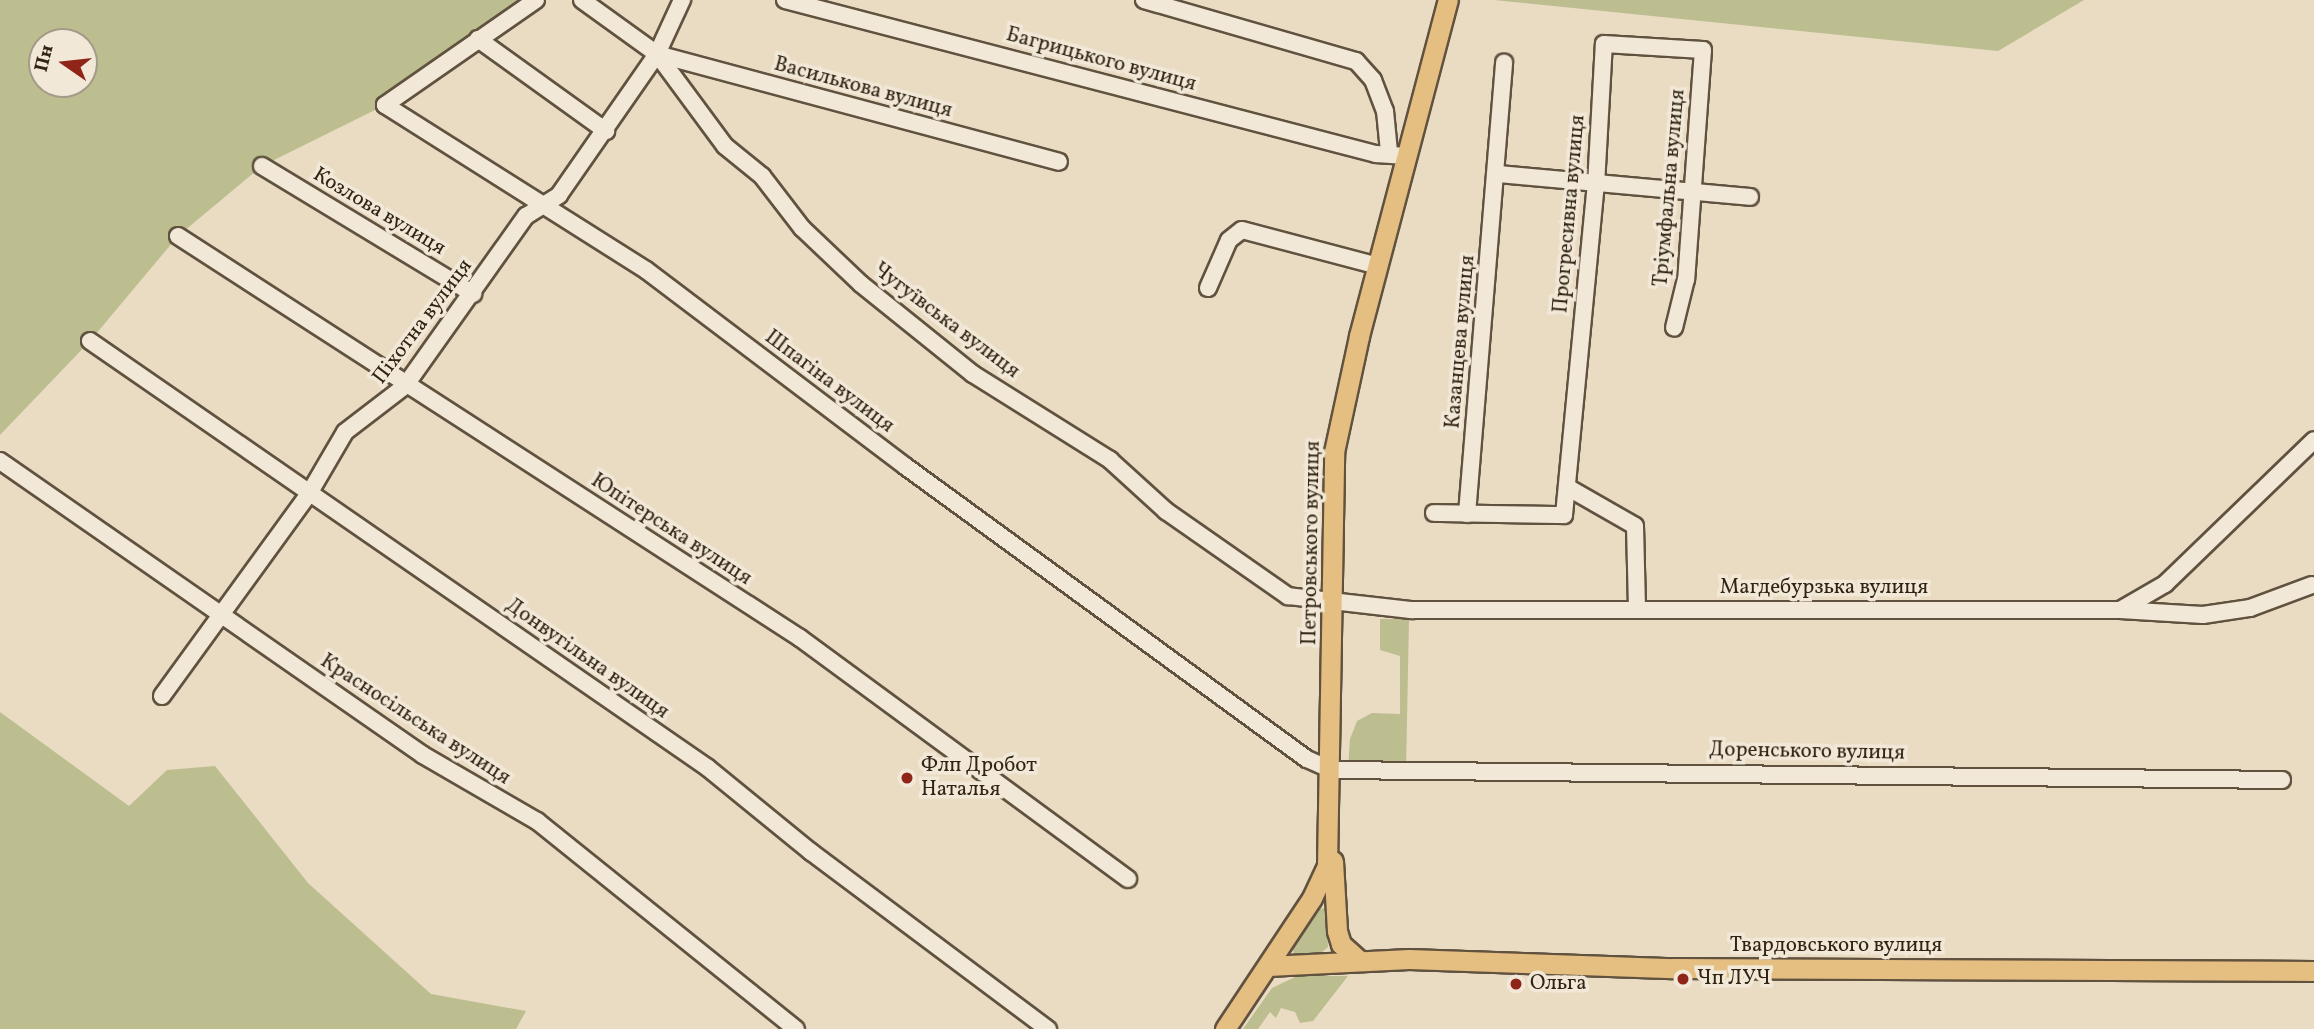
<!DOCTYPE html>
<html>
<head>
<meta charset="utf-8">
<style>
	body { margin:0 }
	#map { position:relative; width:2314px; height:1029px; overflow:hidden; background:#eadbc3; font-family:Vollkorn,serif }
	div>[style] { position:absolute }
	.green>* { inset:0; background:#bcbe90 }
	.roads { filter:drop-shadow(2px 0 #60523f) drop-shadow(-2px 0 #60523f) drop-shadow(0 2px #60523f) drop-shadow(0 -2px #60523f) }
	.minor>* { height:16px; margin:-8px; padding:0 8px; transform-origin:8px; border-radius:8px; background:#f1e8d8 }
	.major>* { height:19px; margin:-9.5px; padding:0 9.5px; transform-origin:9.5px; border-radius:9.5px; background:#e5be82 }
	.dots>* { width:19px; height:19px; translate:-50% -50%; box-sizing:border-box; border:4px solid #f1e8d8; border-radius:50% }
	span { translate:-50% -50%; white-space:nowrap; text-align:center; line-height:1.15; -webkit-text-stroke:7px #f1e8d8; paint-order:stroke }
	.street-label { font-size:21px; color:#322413 }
	.poi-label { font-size:21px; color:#322413 }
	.left { translate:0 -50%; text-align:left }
	.north { position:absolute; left:28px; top:28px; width:70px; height:70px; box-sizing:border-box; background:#f1e8d8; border:2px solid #a59a89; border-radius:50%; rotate:284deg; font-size:19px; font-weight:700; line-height:28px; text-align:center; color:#322413 }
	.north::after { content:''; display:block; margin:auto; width:24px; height:32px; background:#8f2418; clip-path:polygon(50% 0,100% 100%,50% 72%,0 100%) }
</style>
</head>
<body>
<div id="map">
	<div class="green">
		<div style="clip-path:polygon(evenodd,0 0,536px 0,385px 105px,262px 166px,178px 236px,90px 341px,0 435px,0 0,42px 42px,84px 42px,84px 84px,42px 84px,42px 42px)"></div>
		<div style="clip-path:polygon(1494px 0,2084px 0,1998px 51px)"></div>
		<div style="clip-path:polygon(1380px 619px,1409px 619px,1406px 771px,1348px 769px,1350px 739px,1357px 721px,1372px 713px,1400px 714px,1400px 656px,1380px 650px)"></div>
		<div style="clip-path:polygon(0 712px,129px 806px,167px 770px,215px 766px,308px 883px,431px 994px,526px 1011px,516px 1029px,0 1029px)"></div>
		<div style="clip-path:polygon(1326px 908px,1328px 947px,1320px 954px,1294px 954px,1292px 944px,1317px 909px)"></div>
		<div style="clip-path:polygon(1297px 976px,1348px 976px,1313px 1021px,1300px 1023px,1295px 1012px,1281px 1008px,1276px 1018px,1270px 1012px,1258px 1029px,1243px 1029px,1272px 988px)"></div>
	</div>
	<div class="roads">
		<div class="minor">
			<div style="left:536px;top:0;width:184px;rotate:145.2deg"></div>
			<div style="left:385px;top:105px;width:309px;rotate:32.3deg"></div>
			<div style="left:646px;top:270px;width:325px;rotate:37.1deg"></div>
			<div style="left:905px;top:466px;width:497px;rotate:36.1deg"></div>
			<div style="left:1307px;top:759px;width:27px;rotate:24deg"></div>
			<div style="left:1332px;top:770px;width:950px;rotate:0.6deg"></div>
			<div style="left:582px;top:0;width:92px;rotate:35.8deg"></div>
			<div style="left:657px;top:54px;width:114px;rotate:53.5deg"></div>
			<div style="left:725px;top:146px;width:48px;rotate:39deg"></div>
			<div style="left:762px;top:176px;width:66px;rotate:52.4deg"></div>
			<div style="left:802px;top:228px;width:81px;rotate:43.5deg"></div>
			<div style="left:861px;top:284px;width:144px;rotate:38.8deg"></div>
			<div style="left:973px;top:374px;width:162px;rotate:32.1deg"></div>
			<div style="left:1110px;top:460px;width:76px;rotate:42.3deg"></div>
			<div style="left:1166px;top:511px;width:149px;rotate:34.9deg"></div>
			<div style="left:1288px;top:596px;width:124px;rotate:6.5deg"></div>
			<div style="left:1411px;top:610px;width:709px"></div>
			<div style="left:2120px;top:610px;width:83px;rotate:3.4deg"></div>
			<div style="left:2203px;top:615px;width:48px;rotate:-8.5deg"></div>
			<div style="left:2250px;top:608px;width:66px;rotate:-20.4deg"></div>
			<div style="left:785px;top:0;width:611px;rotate:14.61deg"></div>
			<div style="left:1376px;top:154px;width:30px;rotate:4deg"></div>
			<div style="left:1144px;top:0;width:221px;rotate:16.1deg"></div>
			<div style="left:1356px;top:61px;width:25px;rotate:48deg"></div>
			<div style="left:1373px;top:80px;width:33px;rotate:69deg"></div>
			<div style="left:1385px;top:111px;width:41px;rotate:84.4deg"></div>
			<div style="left:478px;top:39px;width:158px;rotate:35.7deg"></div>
			<div style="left:657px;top:54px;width:416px;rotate:15deg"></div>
			<div style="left:262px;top:166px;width:247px;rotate:31.2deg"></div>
			<div style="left:1498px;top:174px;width:253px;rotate:5.2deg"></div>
			<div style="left:178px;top:236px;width:741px;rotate:32.87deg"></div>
			<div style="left:800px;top:638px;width:407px;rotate:36.3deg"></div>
			<div style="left:1208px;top:288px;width:52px;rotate:-66.4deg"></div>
			<div style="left:1229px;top:240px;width:16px;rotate:-38deg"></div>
			<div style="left:1242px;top:230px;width:141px;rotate:14.8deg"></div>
			<div style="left:90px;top:341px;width:751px;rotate:34.64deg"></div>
			<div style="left:708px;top:768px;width:133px;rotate:39.2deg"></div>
			<div style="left:811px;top:852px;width:296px;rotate:36.8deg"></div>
			<div style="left:0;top:461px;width:515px;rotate:34.8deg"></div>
			<div style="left:423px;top:755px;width:132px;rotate:30.1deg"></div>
			<div style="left:537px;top:821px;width:332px;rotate:38.8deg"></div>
			<div style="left:1567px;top:487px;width:78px;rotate:29.8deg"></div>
			<div style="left:1635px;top:526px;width:83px;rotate:88.6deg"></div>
			<div style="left:1434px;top:513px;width:130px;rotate:0.9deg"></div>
			<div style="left:1564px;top:515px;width:332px;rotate:-84.5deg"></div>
			<div style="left:1596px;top:185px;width:141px;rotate:-86.8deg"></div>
			<div style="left:1604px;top:44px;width:99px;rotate:3.5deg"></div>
			<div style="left:1703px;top:50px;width:230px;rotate:94.2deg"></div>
			<div style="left:1686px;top:279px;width:50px;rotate:103.8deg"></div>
			<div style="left:1467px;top:514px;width:453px;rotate:-85.3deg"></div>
			<div style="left:2122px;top:609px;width:50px;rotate:-30.2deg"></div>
			<div style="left:2165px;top:584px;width:207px;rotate:-44deg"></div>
			<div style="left:162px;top:696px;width:252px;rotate:-54deg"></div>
			<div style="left:310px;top:492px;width:69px;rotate:-59.7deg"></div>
			<div style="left:345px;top:432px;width:76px;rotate:-37.5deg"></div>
			<div style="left:405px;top:386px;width:209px;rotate:-54.6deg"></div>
			<div style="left:526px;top:216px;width:39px;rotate:-32deg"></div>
			<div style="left:559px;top:195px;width:172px;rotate:-55.2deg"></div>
			<div style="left:657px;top:54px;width:60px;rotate:-65.2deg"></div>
		</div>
		<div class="major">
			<div style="left:1333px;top:861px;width:70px;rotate:86.7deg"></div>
			<div style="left:1337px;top:931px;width:14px;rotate:73deg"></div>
			<div style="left:1341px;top:944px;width:24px;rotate:42deg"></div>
			<div style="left:1268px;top:966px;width:141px;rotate:-2.8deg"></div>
			<div style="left:1409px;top:959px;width:264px;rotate:2deg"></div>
			<div style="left:1673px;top:968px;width:641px;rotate:0.27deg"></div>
			<div style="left:1225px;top:1029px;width:157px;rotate:-56.4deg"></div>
			<div style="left:1312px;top:898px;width:35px;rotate:-65deg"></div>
			<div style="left:1327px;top:866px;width:414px;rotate:-89deg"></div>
			<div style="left:1334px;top:452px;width:119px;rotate:-77.8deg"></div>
			<div style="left:1359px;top:336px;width:348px;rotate:-75.2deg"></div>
		</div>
	</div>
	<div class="dots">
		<div style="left:907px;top:778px;background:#8f2418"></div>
		<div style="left:1683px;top:979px;background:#8f2418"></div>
		<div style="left:1516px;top:984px;background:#8f2418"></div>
	</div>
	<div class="street-label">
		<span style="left:1101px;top:60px;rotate:15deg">Багрицького вулиця</span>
		<span style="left:863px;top:88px;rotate:15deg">Василькова вулиця</span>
		<span style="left:1670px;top:188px;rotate:-85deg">Тріумфальна вулиця</span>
		<span style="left:379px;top:212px;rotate:31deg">Козлова вулиця</span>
		<span style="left:1570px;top:214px;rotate:-85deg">Прогресивна вулиця</span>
		<span style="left:946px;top:321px;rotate:37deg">Чугуївська вулиця</span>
		<span style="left:423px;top:322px;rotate:-53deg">Піхотна вулиця</span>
		<span style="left:1461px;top:342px;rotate:-85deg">Казанцева вулиця</span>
		<span style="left:829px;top:382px;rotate:37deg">Шпагіна вулиця</span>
		<span style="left:671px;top:530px;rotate:33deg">Юпітерська вулиця</span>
		<span style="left:1312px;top:543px;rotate:-89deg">Петровського вулиця</span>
		<span style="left:1824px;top:588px">Магдебурзька вулиця</span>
		<span style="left:587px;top:659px;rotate:35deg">Донвугільна вулиця</span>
		<span style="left:415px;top:720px;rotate:33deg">Красносільська вулиця</span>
		<span style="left:1807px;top:752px;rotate:1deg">Доренського вулиця</span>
		<span style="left:1836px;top:946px">Твардовського вулиця</span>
	</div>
	<div class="poi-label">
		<span class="left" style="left:921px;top:778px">Флп Дробот<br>Наталья</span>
		<span class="left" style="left:1697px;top:979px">Чп ЛУЧ</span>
		<span class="left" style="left:1530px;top:984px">Ольга</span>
	</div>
	<div class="north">Пн</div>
</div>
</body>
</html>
